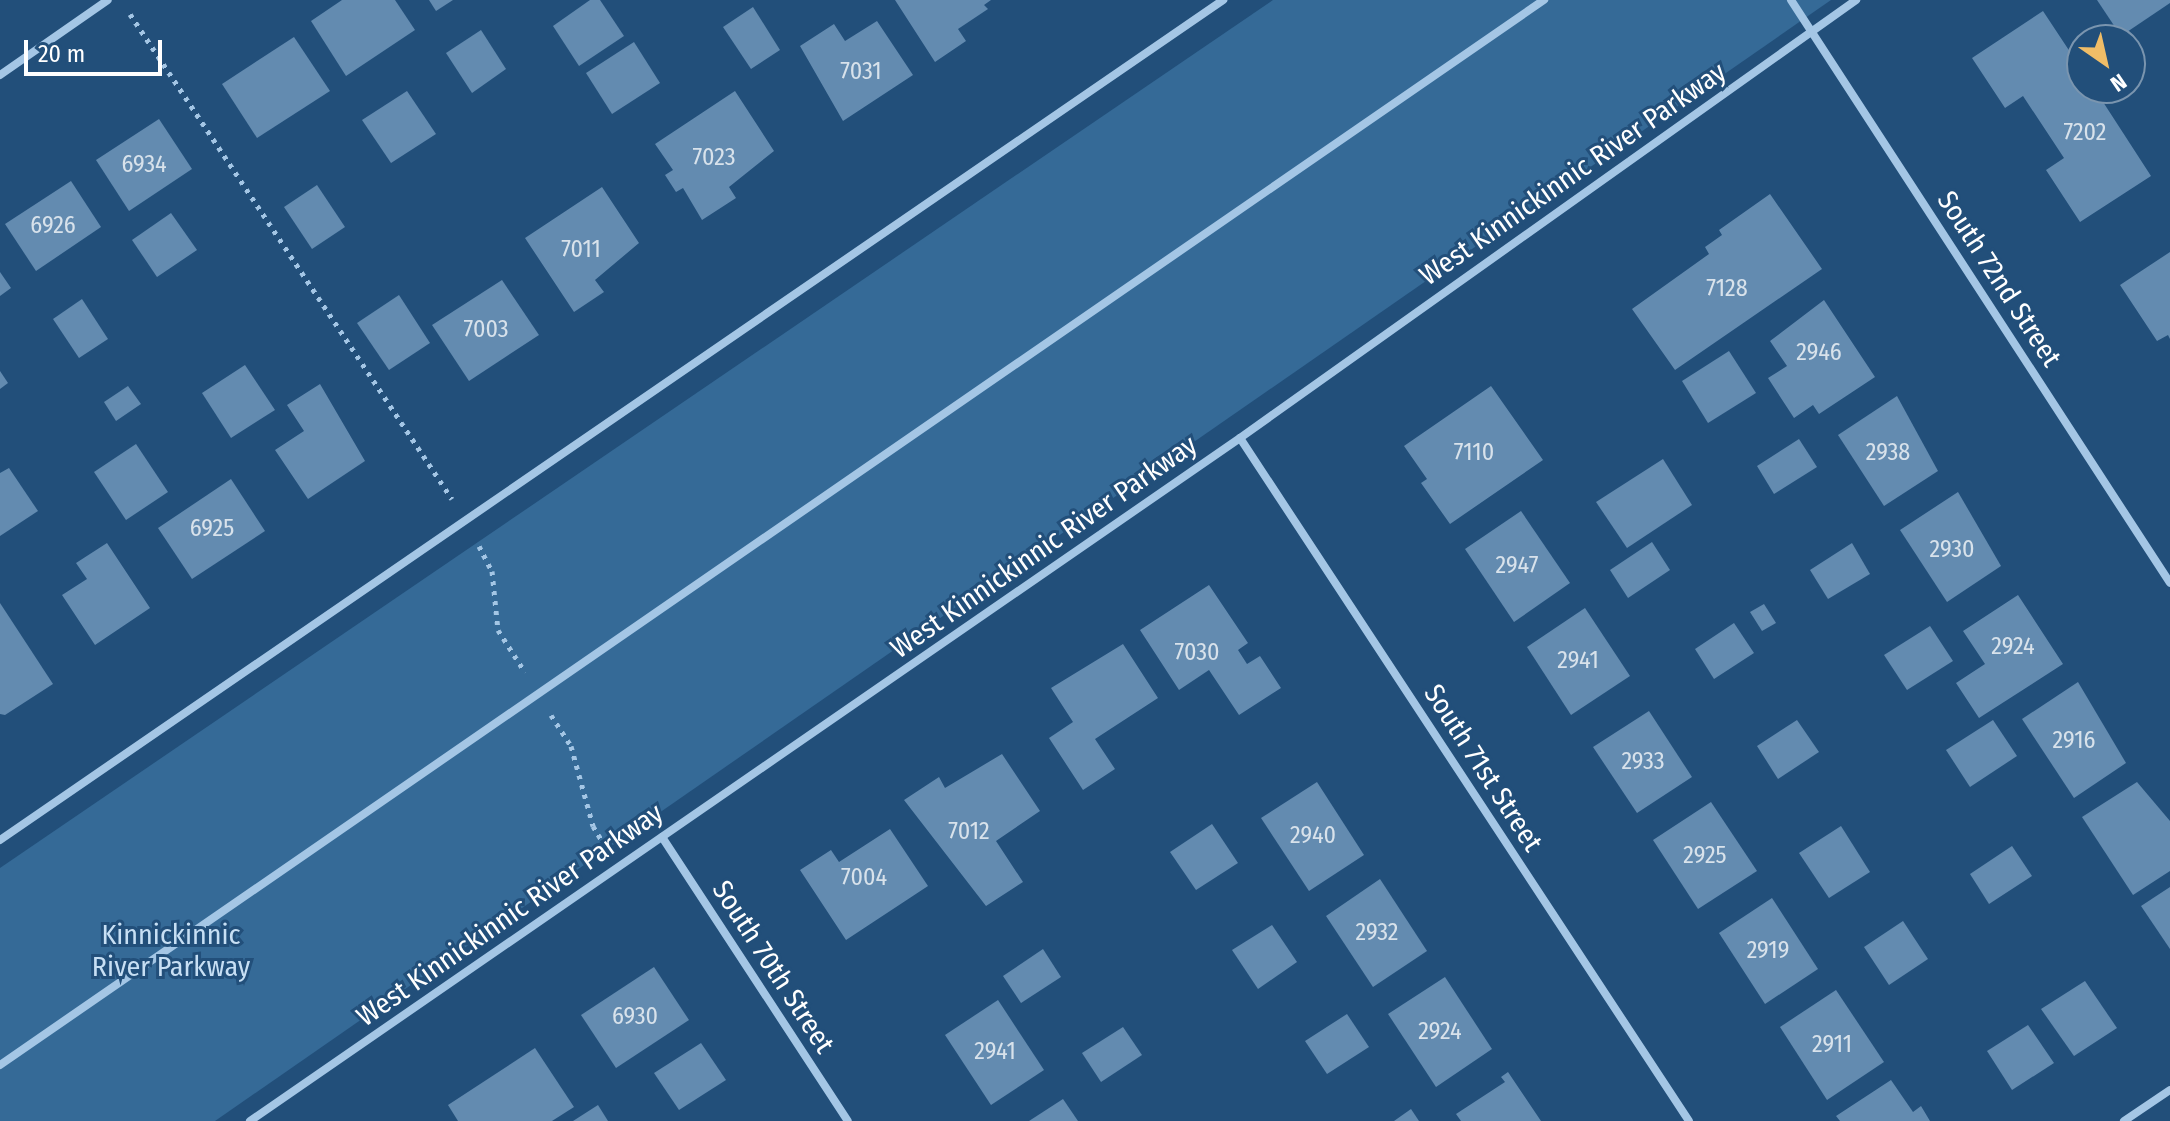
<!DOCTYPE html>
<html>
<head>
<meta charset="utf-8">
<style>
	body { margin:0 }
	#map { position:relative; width:2170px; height:1121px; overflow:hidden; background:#224f7a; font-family:"Fira Sans Condensed",sans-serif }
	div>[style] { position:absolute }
	.green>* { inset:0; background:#356a97 }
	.building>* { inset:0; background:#638bb0 }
	.path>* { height:5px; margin-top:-2.5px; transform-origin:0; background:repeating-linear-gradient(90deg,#a4c6e5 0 4px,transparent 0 10px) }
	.minor>* { height:8px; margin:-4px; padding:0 4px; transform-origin:4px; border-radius:4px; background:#a4c6e5 }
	span { translate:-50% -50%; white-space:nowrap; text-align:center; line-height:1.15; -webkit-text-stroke:6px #224f7a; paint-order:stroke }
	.number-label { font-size:24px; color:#d8e2eb }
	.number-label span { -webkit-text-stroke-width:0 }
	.street-label { font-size:28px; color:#fff }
	.park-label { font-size:28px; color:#c7dff4 }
	.north { position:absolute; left:2066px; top:24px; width:80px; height:80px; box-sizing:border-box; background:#224f7a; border:2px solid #7a95af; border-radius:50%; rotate:146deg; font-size:22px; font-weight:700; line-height:32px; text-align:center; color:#fff }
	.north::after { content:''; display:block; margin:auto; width:28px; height:36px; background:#f0bd67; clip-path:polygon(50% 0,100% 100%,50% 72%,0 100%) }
	.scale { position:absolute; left:24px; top:40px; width:138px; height:36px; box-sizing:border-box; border:4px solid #fff; border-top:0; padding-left:10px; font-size:24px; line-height:28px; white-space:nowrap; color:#fff; -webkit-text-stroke:6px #224f7a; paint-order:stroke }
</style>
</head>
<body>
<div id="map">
	<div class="green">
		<div style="clip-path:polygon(1273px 0,1831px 0,215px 1121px,0 1121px,0 868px)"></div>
	</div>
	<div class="building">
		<div style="clip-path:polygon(342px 0,395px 0,415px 30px,346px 76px,311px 21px)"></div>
		<div style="clip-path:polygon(429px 0,453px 0,436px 11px)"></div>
		<div style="clip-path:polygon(590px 0,600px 0,624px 36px,579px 66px,553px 26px)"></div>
		<div style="clip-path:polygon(895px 0,991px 0,984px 5px,988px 9px,958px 29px,966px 41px,935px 62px)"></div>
		<div style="clip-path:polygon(2097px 0,2170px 0,2170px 3px,2121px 36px)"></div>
		<div style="clip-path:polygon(753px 7px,780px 50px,751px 69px,723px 27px)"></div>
		<div style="clip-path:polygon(2043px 11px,2082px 70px,2082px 88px,2094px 88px,2151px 176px,2080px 222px,2046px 170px,2064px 158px,2023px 96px,2005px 108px,1972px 58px)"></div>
		<div style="clip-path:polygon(877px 21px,913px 75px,843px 121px,800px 46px,834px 24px,845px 41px)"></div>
		<div style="clip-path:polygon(481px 30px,506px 69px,472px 93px,446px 53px)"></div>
		<div style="clip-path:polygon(294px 37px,330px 91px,257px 138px,222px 84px)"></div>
		<div style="clip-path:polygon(634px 42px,660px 83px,612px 114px,586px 73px)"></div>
		<div style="clip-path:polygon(407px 91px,436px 134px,391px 163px,362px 120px)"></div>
		<div style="clip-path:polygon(735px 91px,774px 151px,729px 187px,736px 198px,702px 220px,683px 188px,676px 192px,665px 175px,673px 170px,655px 144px)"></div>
		<div style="clip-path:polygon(159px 119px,192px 169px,129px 211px,96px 160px)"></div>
		<div style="clip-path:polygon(71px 181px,101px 227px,36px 271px,5px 224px)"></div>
		<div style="clip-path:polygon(317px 185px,345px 227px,312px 249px,284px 207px)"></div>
		<div style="clip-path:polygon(602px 187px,639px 243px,595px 280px,604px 292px,574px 312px,525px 238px)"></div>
		<div style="clip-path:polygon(1770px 194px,1822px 269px,1675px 370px,1632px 309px,1709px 254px,1705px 247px,1722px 235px,1719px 230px)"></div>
		<div style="clip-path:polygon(171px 213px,197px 250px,157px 277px,132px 240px)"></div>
		<div style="clip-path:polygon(2170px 252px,2170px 339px,2168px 335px,2157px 341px,2120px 285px)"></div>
		<div style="clip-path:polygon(0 272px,11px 288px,0 296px)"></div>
		<div style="clip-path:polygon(502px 280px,539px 335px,469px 381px,432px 325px)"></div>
		<div style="clip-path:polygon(399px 295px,430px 343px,389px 370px,357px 323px)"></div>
		<div style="clip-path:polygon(82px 299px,108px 339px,79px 358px,53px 319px)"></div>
		<div style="clip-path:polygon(1824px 300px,1875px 377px,1819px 414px,1813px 405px,1794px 418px,1768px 378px,1787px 366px,1770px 341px)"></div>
		<div style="clip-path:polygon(1729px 351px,1756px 393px,1708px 423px,1682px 381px)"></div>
		<div style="clip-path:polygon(245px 365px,275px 410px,231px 438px,202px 393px)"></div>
		<div style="clip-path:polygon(0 371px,8px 383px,0 389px)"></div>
		<div style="clip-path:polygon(320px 384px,365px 461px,308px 499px,275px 450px,304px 431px,287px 405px)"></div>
		<div style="clip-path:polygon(128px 386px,141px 404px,116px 421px,104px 402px)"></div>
		<div style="clip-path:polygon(1491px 386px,1543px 460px,1450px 524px,1421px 483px,1427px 479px,1404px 446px)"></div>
		<div style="clip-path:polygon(1897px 396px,1938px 471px,1884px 506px,1838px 435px)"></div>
		<div style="clip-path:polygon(1799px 439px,1817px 467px,1774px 494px,1757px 466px)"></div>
		<div style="clip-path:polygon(136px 444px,168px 492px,126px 520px,94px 472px)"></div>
		<div style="clip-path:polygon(1663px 459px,1692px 505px,1627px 548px,1596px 502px)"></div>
		<div style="clip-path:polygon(9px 468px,38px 511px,0 536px,0 473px)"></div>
		<div style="clip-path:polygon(231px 479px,265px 531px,192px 579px,158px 528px)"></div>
		<div style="clip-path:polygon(1958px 492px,2001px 566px,1947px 602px,1900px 530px)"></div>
		<div style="clip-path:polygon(1521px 511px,1570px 583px,1514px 622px,1465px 549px)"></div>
		<div style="clip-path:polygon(1652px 542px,1670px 570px,1628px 598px,1610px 570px)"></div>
		<div style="clip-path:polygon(107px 543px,150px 608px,95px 645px,62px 595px,87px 579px,76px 563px)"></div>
		<div style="clip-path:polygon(1852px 543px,1870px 574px,1828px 599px,1810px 570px)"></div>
		<div style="clip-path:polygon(1209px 585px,1248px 643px,1238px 650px,1247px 664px,1260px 656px,1281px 688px,1239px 715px,1209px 670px,1179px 690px,1140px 630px)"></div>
		<div style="clip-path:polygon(2018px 595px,2063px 664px,1979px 718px,1956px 683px,1985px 664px,1963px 631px)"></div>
		<div style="clip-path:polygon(0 603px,53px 684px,5px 715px,0 714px)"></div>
		<div style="clip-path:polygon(1764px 604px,1776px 623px,1762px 631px,1750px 612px)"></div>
		<div style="clip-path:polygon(1585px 608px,1630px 676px,1571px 715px,1527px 647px)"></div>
		<div style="clip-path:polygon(1734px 623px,1754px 653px,1714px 679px,1695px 649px)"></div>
		<div style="clip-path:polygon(1930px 626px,1953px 661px,1907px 690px,1884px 655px)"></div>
		<div style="clip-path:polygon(1123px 644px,1158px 698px,1095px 739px,1115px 769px,1083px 790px,1049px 738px,1073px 722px,1051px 688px)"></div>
		<div style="clip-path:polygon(2078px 682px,2126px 763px,2074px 798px,2022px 719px)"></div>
		<div style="clip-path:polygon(1649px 711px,1692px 777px,1637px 813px,1593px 747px)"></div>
		<div style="clip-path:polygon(1797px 720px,1819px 752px,1778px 779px,1757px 746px)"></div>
		<div style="clip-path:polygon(1993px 720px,2017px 756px,1970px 787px,1946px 750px)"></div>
		<div style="clip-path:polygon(1002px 754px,1040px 811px,996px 841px,1023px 882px,986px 906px,904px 800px,939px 777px,945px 788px)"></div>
		<div style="clip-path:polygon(1317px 782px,1364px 855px,1309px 891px,1261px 818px)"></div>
		<div style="clip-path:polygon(2137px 782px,2170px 821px,2170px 871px,2133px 895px,2082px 817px)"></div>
		<div style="clip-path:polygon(1711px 802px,1757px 871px,1698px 909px,1653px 840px)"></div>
		<div style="clip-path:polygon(1212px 824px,1238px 863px,1196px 890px,1170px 852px)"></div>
		<div style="clip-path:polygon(1841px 826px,1870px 872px,1829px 898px,1799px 853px)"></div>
		<div style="clip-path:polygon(890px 829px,928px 886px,846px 940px,800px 870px,831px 850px,839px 862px)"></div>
		<div style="clip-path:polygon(2012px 846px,2032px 876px,1989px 904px,1970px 874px)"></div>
		<div style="clip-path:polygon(1380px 879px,1427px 951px,1373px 987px,1326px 916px)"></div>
		<div style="clip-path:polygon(2170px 887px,2170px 949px,2141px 906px)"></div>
		<div style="clip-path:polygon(1772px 898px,1818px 969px,1765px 1004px,1719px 933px)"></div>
		<div style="clip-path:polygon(1903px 921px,1928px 959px,1889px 985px,1864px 947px)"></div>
		<div style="clip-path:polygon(1272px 925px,1297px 962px,1258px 989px,1232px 950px)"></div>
		<div style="clip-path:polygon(1043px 949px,1061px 977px,1021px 1003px,1003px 976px)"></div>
		<div style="clip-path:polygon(654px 967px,689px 1020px,616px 1068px,581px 1015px)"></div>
		<div style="clip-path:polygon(1445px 977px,1492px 1049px,1436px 1087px,1388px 1014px)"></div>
		<div style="clip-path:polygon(2085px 981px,2117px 1028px,2074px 1056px,2041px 1009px)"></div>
		<div style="clip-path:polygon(1836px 990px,1884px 1062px,1827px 1100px,1780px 1027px)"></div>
		<div style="clip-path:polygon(998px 1000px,1044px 1070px,991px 1105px,945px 1035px)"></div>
		<div style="clip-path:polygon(1347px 1014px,1369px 1047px,1327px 1074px,1305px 1041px)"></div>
		<div style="clip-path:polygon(2028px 1025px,2054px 1063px,2012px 1090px,1987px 1051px)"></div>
		<div style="clip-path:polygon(1123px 1027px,1142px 1055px,1101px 1082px,1082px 1053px)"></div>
		<div style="clip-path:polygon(701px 1043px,726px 1080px,679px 1110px,654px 1073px)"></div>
		<div style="clip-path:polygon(535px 1048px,574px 1107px,552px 1121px,458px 1121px,448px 1105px)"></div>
		<div style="clip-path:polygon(1508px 1072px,1541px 1121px,1461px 1121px,1456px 1114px,1505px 1082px,1501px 1077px)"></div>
		<div style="clip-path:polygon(1891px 1080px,1913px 1112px,1921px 1106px,1930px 1121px,1840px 1121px,1836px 1116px)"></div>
		<div style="clip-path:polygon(1063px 1099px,1078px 1121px,1029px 1121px)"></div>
		<div style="clip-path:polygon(598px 1105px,608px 1121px,573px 1121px)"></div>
		<div style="clip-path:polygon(1411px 1109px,1419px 1121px,1394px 1121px)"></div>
	</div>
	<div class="path">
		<div style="left:130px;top:14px;width:582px;rotate:56.42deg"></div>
		<div style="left:479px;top:546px;width:28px;rotate:63deg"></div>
		<div style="left:492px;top:571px;width:59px;rotate:84.2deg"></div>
		<div style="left:498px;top:630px;width:50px;rotate:57.3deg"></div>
		<div style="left:551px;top:715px;width:37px;rotate:57deg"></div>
		<div style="left:571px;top:746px;width:83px;rotate:74.6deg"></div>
		<div style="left:593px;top:826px;width:21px;rotate:59deg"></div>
	</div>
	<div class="minor">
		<div style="left:1791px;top:0;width:695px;rotate:56.97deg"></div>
		<div style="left:0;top:75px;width:131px;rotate:-34.8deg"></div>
		<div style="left:1240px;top:438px;width:817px;rotate:56.68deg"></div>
		<div style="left:662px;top:837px;width:339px;rotate:56.8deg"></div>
		<div style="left:0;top:840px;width:1484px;rotate:-34.48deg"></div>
		<div style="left:0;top:1065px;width:1876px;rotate:-34.6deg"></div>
		<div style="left:250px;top:1121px;width:1203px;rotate:-34.6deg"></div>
		<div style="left:1240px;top:438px;width:756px;rotate:-35.41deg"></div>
		<div style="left:2124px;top:1121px;width:55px;rotate:-34deg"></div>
	</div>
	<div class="number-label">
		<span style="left:861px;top:72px">7031</span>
		<span style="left:2085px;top:133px">7202</span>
		<span style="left:714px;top:158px">7023</span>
		<span style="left:144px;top:165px">6934</span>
		<span style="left:53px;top:226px">6926</span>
		<span style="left:581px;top:250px">7011</span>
		<span style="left:1727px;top:289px">7128</span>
		<span style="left:486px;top:330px">7003</span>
		<span style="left:1819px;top:353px">2946</span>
		<span style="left:1474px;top:453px">7110</span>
		<span style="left:1888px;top:453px">2938</span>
		<span style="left:212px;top:529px">6925</span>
		<span style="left:1952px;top:550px">2930</span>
		<span style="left:1517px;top:566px">2947</span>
		<span style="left:2013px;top:647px">2924</span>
		<span style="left:1197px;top:653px">7030</span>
		<span style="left:1578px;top:661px">2941</span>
		<span style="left:2074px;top:741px">2916</span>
		<span style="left:1643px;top:762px">2933</span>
		<span style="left:969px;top:832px">7012</span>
		<span style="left:1313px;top:836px">2940</span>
		<span style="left:1705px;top:856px">2925</span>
		<span style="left:864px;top:878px">7004</span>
		<span style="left:1377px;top:933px">2932</span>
		<span style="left:1768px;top:951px">2919</span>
		<span style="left:635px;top:1017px">6930</span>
		<span style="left:1440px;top:1032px">2924</span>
		<span style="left:1832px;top:1045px">2911</span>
		<span style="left:995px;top:1052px">2941</span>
	</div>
	<div class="street-label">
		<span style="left:1573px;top:174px;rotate:-35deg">West Kinnickinnic River Parkway</span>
		<span style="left:1999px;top:279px;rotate:57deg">South 72nd Street</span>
		<span style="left:1044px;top:547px;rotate:-35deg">West Kinnickinnic River Parkway</span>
		<span style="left:1483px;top:768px;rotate:57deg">South 71st Street</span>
		<span style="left:510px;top:915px;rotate:-35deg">West Kinnickinnic River Parkway</span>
		<span style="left:773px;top:967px;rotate:57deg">South 70th Street</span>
	</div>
	<div class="park-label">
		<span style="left:171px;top:951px">Kinnickinnic<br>River Parkway</span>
	</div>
	<div class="north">N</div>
	<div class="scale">20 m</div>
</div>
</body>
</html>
